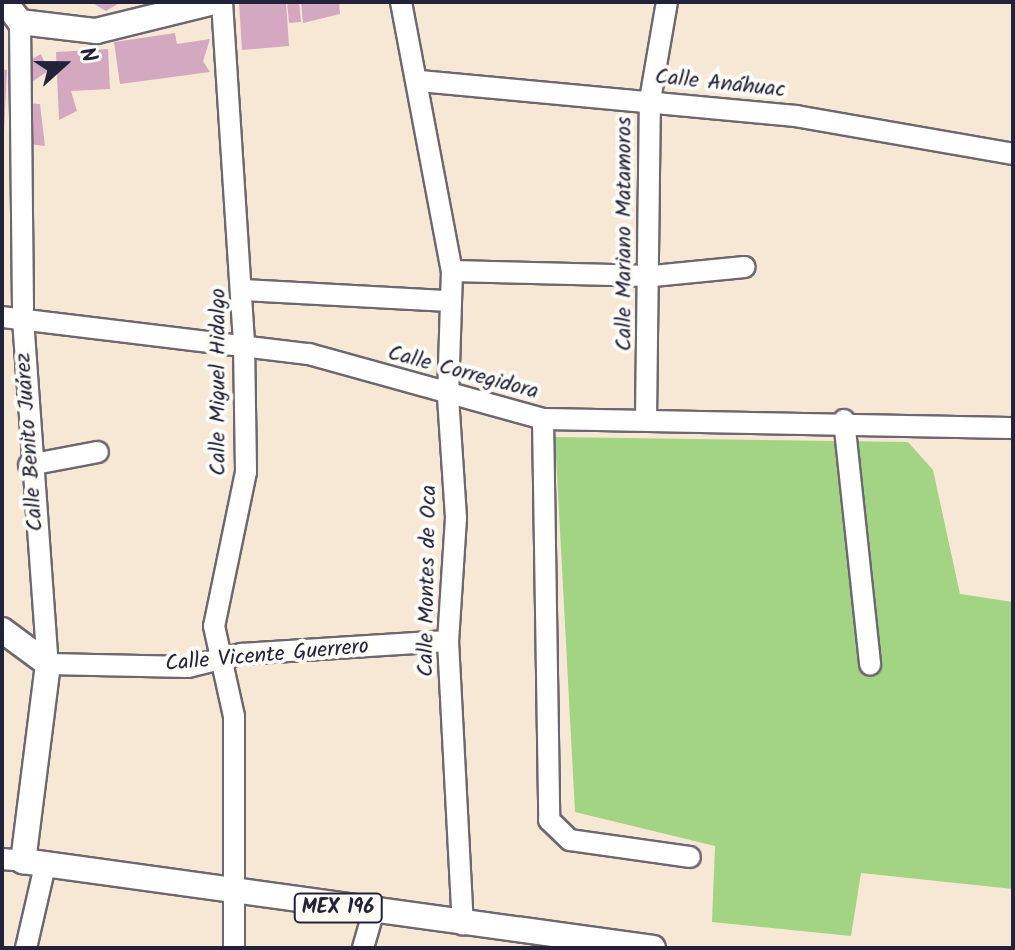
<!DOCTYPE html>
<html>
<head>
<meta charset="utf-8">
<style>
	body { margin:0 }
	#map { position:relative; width:1015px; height:950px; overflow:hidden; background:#f7e8d5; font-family:Kalam,sans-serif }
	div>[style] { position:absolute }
	.green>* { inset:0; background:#a2d483 }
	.building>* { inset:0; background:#d4a8c0 }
	.roads { filter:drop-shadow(2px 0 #6d6771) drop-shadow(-2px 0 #6d6771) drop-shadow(0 2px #6d6771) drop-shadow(0 -2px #6d6771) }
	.minor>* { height:20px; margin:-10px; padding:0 10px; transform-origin:10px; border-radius:10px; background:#fff }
	.major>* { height:24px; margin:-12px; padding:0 12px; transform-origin:12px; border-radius:12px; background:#fff }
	span { translate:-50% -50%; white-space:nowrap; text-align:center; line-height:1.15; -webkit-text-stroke:8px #fdfcf7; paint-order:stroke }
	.shield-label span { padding:2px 6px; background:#fdfcf7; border:2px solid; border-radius:6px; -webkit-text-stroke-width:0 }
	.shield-label { font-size:20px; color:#22223b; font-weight:700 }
	.street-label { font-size:22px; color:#22223b }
	.frame { position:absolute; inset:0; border:4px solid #22223b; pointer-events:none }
	.north { position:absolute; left:24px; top:24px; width:80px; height:80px; -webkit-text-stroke:6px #fdfcf7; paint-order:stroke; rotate:69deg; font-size:22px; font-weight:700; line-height:32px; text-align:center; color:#22223b }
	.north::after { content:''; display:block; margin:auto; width:28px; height:36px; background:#22223b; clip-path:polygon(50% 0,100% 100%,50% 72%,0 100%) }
</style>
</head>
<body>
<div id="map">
	<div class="green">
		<div style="clip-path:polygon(555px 437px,908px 442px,933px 470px,960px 594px,1013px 602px,1013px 889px,861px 873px,851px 936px,712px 922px,715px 846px,575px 812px)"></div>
	</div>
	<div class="building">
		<div style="clip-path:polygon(91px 2px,121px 2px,106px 11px)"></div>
		<div style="clip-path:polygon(239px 2px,286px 2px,289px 46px,242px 50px)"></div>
		<div style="clip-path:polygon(287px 2px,299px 2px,301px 22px,289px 23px)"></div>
		<div style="clip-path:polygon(301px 2px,339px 2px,340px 14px,303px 23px)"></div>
		<div style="clip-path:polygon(175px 33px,177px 44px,210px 39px,203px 61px,210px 72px,120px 84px,114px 42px)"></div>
		<div style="clip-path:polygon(108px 49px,110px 89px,71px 91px,77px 111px,59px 120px,56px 52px)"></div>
		<div style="clip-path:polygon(41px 54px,48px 71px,29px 84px,26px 62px)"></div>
		<div style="clip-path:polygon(2px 69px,7px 70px,4px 131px,2px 131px)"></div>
		<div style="clip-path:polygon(26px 103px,40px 104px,45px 146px,29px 144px)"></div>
	</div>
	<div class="roads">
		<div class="minor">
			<div style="left:222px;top:2px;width:342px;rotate:86.3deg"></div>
			<div style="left:244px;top:343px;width:129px;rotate:89.1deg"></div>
			<div style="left:246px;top:472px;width:157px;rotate:101.7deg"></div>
			<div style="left:214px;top:626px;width:92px;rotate:77.5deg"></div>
			<div style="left:234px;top:716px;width:232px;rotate:90deg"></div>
			<div style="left:401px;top:2px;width:274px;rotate:79.3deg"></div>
			<div style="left:452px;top:271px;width:126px;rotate:91.8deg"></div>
			<div style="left:448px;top:397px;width:121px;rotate:86.2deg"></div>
			<div style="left:456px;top:518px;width:123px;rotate:93.7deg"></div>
			<div style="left:448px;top:641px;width:284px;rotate:87deg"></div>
			<div style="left:20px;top:22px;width:297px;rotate:89.4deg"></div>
			<div style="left:23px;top:319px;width:346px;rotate:85.9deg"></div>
			<div style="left:48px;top:664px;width:140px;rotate:1.2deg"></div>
			<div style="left:188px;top:667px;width:55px;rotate:-13.8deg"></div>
			<div style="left:241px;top:654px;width:207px;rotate:-3.6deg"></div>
			<div style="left:419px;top:81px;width:379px;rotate:5.3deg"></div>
			<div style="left:796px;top:116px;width:220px;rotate:9.9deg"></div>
			<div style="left:452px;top:271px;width:201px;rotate:1.4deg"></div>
			<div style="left:653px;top:276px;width:92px;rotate:-5.6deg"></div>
			<div style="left:244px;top:290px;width:205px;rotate:3.1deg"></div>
			<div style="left:2px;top:317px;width:309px;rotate:6.9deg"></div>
			<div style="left:309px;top:354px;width:243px;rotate:15.5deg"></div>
			<div style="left:543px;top:419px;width:470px;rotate:1.1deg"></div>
			<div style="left:543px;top:419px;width:401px;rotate:89.1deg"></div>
			<div style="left:549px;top:820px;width:29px;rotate:44deg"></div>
			<div style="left:570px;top:840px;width:121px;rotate:8.1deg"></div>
			<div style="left:646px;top:420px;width:320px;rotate:-89.3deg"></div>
			<div style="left:650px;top:100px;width:99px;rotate:-80.2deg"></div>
			<div style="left:844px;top:420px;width:246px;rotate:83.9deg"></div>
			<div style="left:29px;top:465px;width:70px;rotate:-10.7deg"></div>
			<div style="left:2px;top:859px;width:21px;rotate:5deg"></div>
			<div style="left:26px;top:948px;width:84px;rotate:-77deg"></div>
			<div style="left:363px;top:948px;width:36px;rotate:-74deg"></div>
		</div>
		<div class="major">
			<div style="left:5px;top:2px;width:25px;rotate:53deg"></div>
			<div style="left:20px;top:22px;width:77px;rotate:6.8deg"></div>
			<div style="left:96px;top:31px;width:122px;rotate:-13.8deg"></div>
			<div style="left:2px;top:630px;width:57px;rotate:36.5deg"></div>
			<div style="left:48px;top:664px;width:199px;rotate:97.2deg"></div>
			<div style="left:23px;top:861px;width:636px;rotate:7.86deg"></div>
		</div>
	</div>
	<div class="shield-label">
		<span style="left:338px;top:908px">MEX 196</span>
	</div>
	<div class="street-label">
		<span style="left:720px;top:84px;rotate:6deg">Calle Anáhuac</span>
		<span style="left:625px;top:234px;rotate:-90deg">Calle Mariano Matamoros</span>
		<span style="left:463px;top:373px;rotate:15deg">Calle Corregidora</span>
		<span style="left:219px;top:382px;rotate:-90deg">Calle Miguel Hidalgo</span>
		<span style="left:30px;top:442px;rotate:-94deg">Calle Benito Juárez</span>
		<span style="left:428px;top:581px;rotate:-89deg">Calle Montes de Oca</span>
		<span style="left:267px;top:656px;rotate:-5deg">Calle Vicente Guerrero</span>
	</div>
	<div class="frame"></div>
	<div class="north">N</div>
</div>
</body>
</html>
